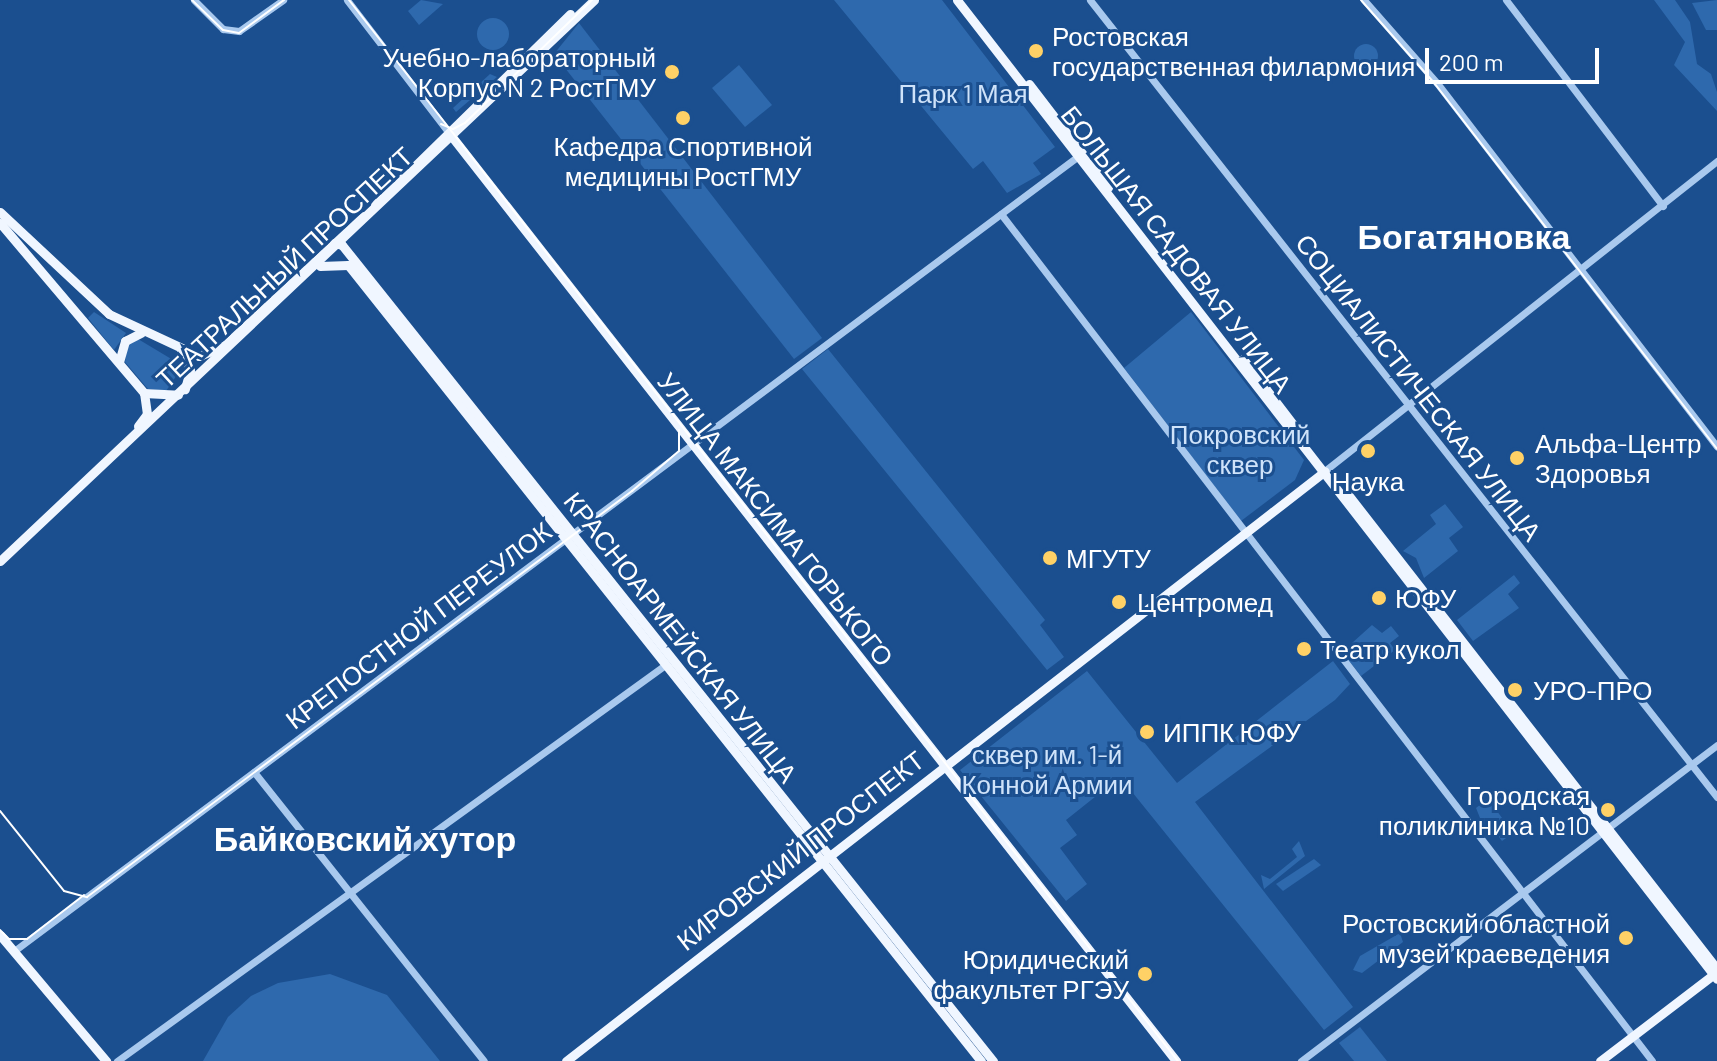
<!DOCTYPE html>
<html>
<head>
<meta charset="utf-8">
<style>
	body { margin:0 }
	#map { position:relative; width:1717px; height:1061px; overflow:hidden; background:#1b4f8f; font-family:Barlow,sans-serif }
	div>[style] { position:absolute }
	.green>* { inset:0; background:#2e69ad }
	.round { border-radius:50% }
	.minor>* { height:7px; margin:-3.5px; padding:0 3.5px; transform-origin:3.5px; border-radius:3.5px; background:#a9c9ee }
	.major>* { height:9px; margin:-4.5px; padding:0 4.5px; transform-origin:4.5px; border-radius:4.5px; background:#f0f6ff }
	.tram>* { height:2px; margin:-1px; padding:0 1px; transform-origin:1px; border-radius:1px; background:#fff }
	.dots>* { width:22px; height:22px; translate:-50% -50%; box-sizing:border-box; border:4px solid #1b4f8f; border-radius:50% }
	span { translate:-50% -50%; white-space:nowrap; text-align:center; line-height:1.15; -webkit-text-stroke:6px #1b4f8f; paint-order:stroke }
	.poi-label { font-size:26px; color:#fff }
	.left { translate:0 -50%; text-align:left }
	.right { translate:-100% -50%; text-align:right }
	.park-label { font-size:26px; color:#cfe3fa }
	.street-label { font-size:26px; color:#fff }
	.district-label { font-size:34px; color:#fff; font-weight:700 }
	.scale { position:absolute; left:1425px; top:48px; width:174px; height:36px; box-sizing:border-box; border:4px solid #fff; border-top:0; padding-left:10px; font-size:24px; line-height:28px; white-space:nowrap; color:#fff; -webkit-text-stroke:6px #1b4f8f; paint-order:stroke }
</style>
</head>
<body>
<div id="map">
	<div class="green">
		<div style="clip-path:polygon(421px 0,443px 4px,419px 25px,408px 11px)"></div>
		<div style="clip-path:polygon(834px 0,942px 0,1055px 147px,1033px 163px,1041px 174px,1007px 193px,983px 161px,973px 169px)"></div>
		<div style="clip-path:polygon(1654px 0,1675px 0,1690px 22px,1697px 64px,1711px 74px,1717px 92px,1717px 111px,1674px 65px,1685px 42px)"></div>
		<div style="clip-path:polygon(1717px 0,1717px 30px,1706px 30px,1692px 3px)"></div>
		<div class="round" style="left:477px;top:18px;width:32px;height:32px"></div>
		<div style="clip-path:polygon(579px 23px,822px 338px,794px 359px,554px 54px)"></div>
		<div class="round" style="left:1354px;top:44px;width:24px;height:24px"></div>
		<div style="clip-path:polygon(739px 65px,772px 105px,745px 127px,712px 88px)"></div>
		<div style="clip-path:polygon(490px 74px,497px 77px,456px 112px,453px 108px)"></div>
		<div style="clip-path:polygon(94px 312px,126px 333px,114px 350px,88px 318px)"></div>
		<div style="clip-path:polygon(1191px 312px,1304px 460px,1295px 480px,1241px 521px,1124px 368px)"></div>
		<div style="clip-path:polygon(138px 339px,183px 366px,166px 391px,148px 389px,125px 362px,128px 343px)"></div>
		<div style="clip-path:polygon(828px 349px,1045px 620px,1040px 625px,1064px 657px,1047px 670px,802px 369px)"></div>
		<div style="clip-path:polygon(1445px 504px,1463px 527px,1449px 538px,1458px 551px,1424px 578px,1416px 558px,1403px 551px,1436px 524px,1430px 515px)"></div>
		<div style="clip-path:polygon(1514px 575px,1520px 583px,1508px 594px,1519px 608px,1473px 641px,1457px 620px)"></div>
		<div style="clip-path:polygon(1372px 625px,1382px 633px,1391px 626px,1399px 636px,1390px 643px,1395px 650px,1361px 676px,1342px 652px)"></div>
		<div style="clip-path:polygon(1333px 661px,1350px 684px,1335px 700px,1195px 802px,1353px 1007px,1324px 1030px,1120px 777px,1066px 820px,1077px 835px,1060px 848px,1087px 884px,1066px 901px,960px 770px,1087px 671px,1177px 783px)"></div>
		<div style="clip-path:polygon(1496px 792px,1502px 800px,1494px 807px,1513px 833px,1502px 841px,1495px 832px,1488px 838px,1476px 808px)"></div>
		<div style="clip-path:polygon(1299px 841px,1305px 856px,1264px 889px,1261px 875px,1270px 879px,1297px 857px,1292px 849px)"></div>
		<div style="clip-path:polygon(1314px 859px,1321px 865px,1283px 891px,1276px 884px)"></div>
		<div style="clip-path:polygon(1400px 933px,1403px 942px,1362px 973px,1353px 970px,1360px 956px)"></div>
		<div style="clip-path:polygon(330px 974px,387px 995px,440px 1061px,203px 1061px,228px 1017px,251px 996px,278px 983px)"></div>
		<div style="clip-path:polygon(1360px 1027px,1387px 1061px,1354px 1061px,1339px 1043px)"></div>
	</div>
	<div class="minor">
		<div style="left:194px;top:0;width:41px;rotate:45deg"></div>
		<div style="left:223px;top:29px;width:16px;rotate:7deg"></div>
		<div style="left:239px;top:31px;width:54px;rotate:-35.2deg"></div>
		<div style="left:347px;top:0;width:168px;rotate:52.5deg"></div>
		<div style="left:1090px;top:0;width:1014px;rotate:51.81deg"></div>
		<div style="left:1364px;top:0;width:111px;rotate:48.7deg"></div>
		<div style="left:1437px;top:83px;width:459px;rotate:52.4deg"></div>
		<div style="left:1506px;top:0;width:259px;rotate:52.7deg"></div>
		<div style="left:1001px;top:214px;width:1068px;rotate:52.45deg"></div>
		<div style="left:1327px;top:469px;width:497px;rotate:-38.3deg"></div>
		<div style="left:254px;top:772px;width:369px;rotate:51.5deg"></div>
		<div style="left:14px;top:951px;width:1327px;rotate:-36.76deg"></div>
		<div style="left:117px;top:1061px;width:676px;rotate:-35.85deg"></div>
		<div style="left:1301px;top:1061px;width:522px;rotate:-37.22deg"></div>
	</div>
	<div class="major">
		<div style="left:957px;top:0;width:1239px;rotate:52.18deg"></div>
		<div style="left:1029px;top:84px;width:130px;rotate:52.5deg"></div>
		<div style="left:449px;top:133px;width:1179px;rotate:51.92deg"></div>
		<div style="left:375px;top:205px;width:273px;rotate:-44.4deg"></div>
		<div style="left:0;top:212px;width:149px;rotate:43.1deg"></div>
		<div style="left:109px;top:314px;width:99px;rotate:25deg"></div>
		<div style="left:199px;top:356px;width:27px;rotate:-22deg"></div>
		<div style="left:224px;top:346px;width:191px;rotate:-42.9deg"></div>
		<div style="left:0;top:223px;width:223px;rotate:49.7deg"></div>
		<div style="left:144px;top:393px;width:34px;rotate:3deg"></div>
		<div style="left:334px;top:243px;width:8px;rotate:14deg"></div>
		<div style="left:342px;top:245px;width:1044px;rotate:51.42deg"></div>
		<div style="left:320px;top:266px;width:28px;rotate:-2deg"></div>
		<div style="left:348px;top:265px;width:1017px;rotate:51.51deg"></div>
		<div style="left:181px;top:351px;width:21px;rotate:65deg"></div>
		<div style="left:190px;top:370px;width:20px;rotate:105deg"></div>
		<div style="left:1243px;top:359px;width:86px;rotate:52.6deg"></div>
		<div style="left:119px;top:362px;width:22px;rotate:-74deg"></div>
		<div style="left:125px;top:341px;width:18px;rotate:-27deg"></div>
		<div style="left:138px;top:426px;width:15px;rotate:-53deg"></div>
		<div style="left:147px;top:414px;width:21px;rotate:-98deg"></div>
		<div style="left:1346px;top:492px;width:604px;rotate:52.13deg"></div>
		<div style="left:0;top:561px;width:817px;rotate:-43.36deg"></div>
		<div style="left:0;top:935px;width:165px;rotate:49.9deg"></div>
		<div style="left:566px;top:1061px;width:961px;rotate:-37.86deg"></div>
		<div style="left:1600px;top:1061px;width:142px;rotate:-37.3deg"></div>
	</div>
	<div class="tram">
		<div style="left:192px;top:0;width:43px;rotate:44.1deg"></div>
		<div style="left:223px;top:30px;width:16px;rotate:11deg"></div>
		<div style="left:239px;top:33px;width:56px;rotate:-36.3deg"></div>
		<div style="left:349px;top:0;width:1346px;rotate:52deg"></div>
		<div style="left:1361px;top:0;width:112px;rotate:48.6deg"></div>
		<div style="left:1435px;top:84px;width:461px;rotate:52.3deg"></div>
		<div style="left:441px;top:124px;width:13px;rotate:23deg"></div>
		<div style="left:453px;top:129px;width:13px;rotate:-27deg"></div>
		<div style="left:465px;top:123px;width:177px;rotate:-44.1deg"></div>
		<div style="left:0;top:811px;width:102px;rotate:51.3deg"></div>
		<div style="left:64px;top:891px;width:24px;rotate:15deg"></div>
		<div style="left:87px;top:897px;width:680px;rotate:-36.68deg"></div>
		<div style="left:632px;top:491px;width:62px;rotate:-40.4deg"></div>
		<div style="left:679px;top:451px;width:21px;rotate:-90deg"></div>
		<div style="left:0;top:930px;width:13px;rotate:45deg"></div>
		<div style="left:9px;top:939px;width:18px"></div>
		<div style="left:27px;top:939px;width:72px;rotate:-37.7deg"></div>
	</div>
	<div class="dots">
		<div style="left:1036px;top:51px;background:#ffd166"></div>
		<div style="left:672px;top:72px;background:#ffd166"></div>
		<div style="left:683px;top:118px;background:#ffd166"></div>
		<div style="left:1368px;top:451px;background:#ffd166"></div>
		<div style="left:1517px;top:458px;background:#ffd166"></div>
		<div style="left:1050px;top:558px;background:#ffd166"></div>
		<div style="left:1379px;top:598px;background:#ffd166"></div>
		<div style="left:1119px;top:602px;background:#ffd166"></div>
		<div style="left:1304px;top:649px;background:#ffd166"></div>
		<div style="left:1515px;top:690px;background:#ffd166"></div>
		<div style="left:1147px;top:732px;background:#ffd166"></div>
		<div style="left:1608px;top:810px;background:#ffd166"></div>
		<div style="left:1626px;top:938px;background:#ffd166"></div>
		<div style="left:1145px;top:974px;background:#ffd166"></div>
	</div>
	<div class="poi-label">
		<span class="left" style="left:1052px;top:51px">Ростовская<br>государственная филармония</span>
		<span class="right" style="left:656px;top:72px">Учебно-лабораторный<br>Корпус N 2 РостГМУ</span>
		<span style="left:683px;top:161px">Кафедра Спортивной<br>медицины РостГМУ</span>
		<span class="left" style="left:1535px;top:458px">Альфа-Центр<br>Здоровья</span>
		<span style="left:1368px;top:481px">Наука</span>
		<span class="left" style="left:1066px;top:558px">МГУТУ</span>
		<span class="left" style="left:1395px;top:598px">ЮФУ</span>
		<span class="left" style="left:1137px;top:602px">Центромед</span>
		<span class="left" style="left:1320px;top:649px">Театр кукол</span>
		<span class="left" style="left:1533px;top:690px">УРО-ПРО</span>
		<span class="left" style="left:1163px;top:732px">ИППК ЮФУ</span>
		<span class="right" style="left:1590px;top:810px">Городская<br>поликлиника №10</span>
		<span class="right" style="left:1610px;top:938px">Ростовский областной<br>музей краеведения</span>
		<span class="right" style="left:1129px;top:974px">Юридический<br>факультет РГЭУ</span>
	</div>
	<div class="park-label">
		<span style="left:963px;top:93px">Парк 1 Мая</span>
		<span style="left:1240px;top:449px">Покровский<br>сквер</span>
		<span style="left:1047px;top:769px">сквер им. 1-й<br>Конной Армии</span>
	</div>
	<div class="street-label">
		<span style="left:1177px;top:249px;rotate:52deg">БОЛЬШАЯ САДОВАЯ УЛИЦА</span>
		<span style="left:284px;top:267px;rotate:-43deg">ТЕАТРАЛЬНЫЙ ПРОСПЕКТ</span>
		<span style="left:1419px;top:387px;rotate:52deg">СОЦИАЛИСТИЧЕСКАЯ УЛИЦА</span>
		<span style="left:776px;top:519px;rotate:52deg">УЛИЦА МАКСИМА ГОРЬКОГО</span>
		<span style="left:418px;top:625px;rotate:-37deg">КРЕПОСТНОЙ ПЕРЕУЛОК</span>
		<span style="left:681px;top:637px;rotate:52deg">КРАСНОАРМЕЙСКАЯ УЛИЦА</span>
		<span style="left:800px;top:850px;rotate:-38deg">КИРОВСКИЙ ПРОСПЕКТ</span>
	</div>
	<div class="district-label">
		<span style="left:1464px;top:236px">Богатяновка</span>
		<span style="left:365px;top:838px">Байковский хутор</span>
	</div>
	<div class="scale">200 m</div>
</div>
</body>
</html>
